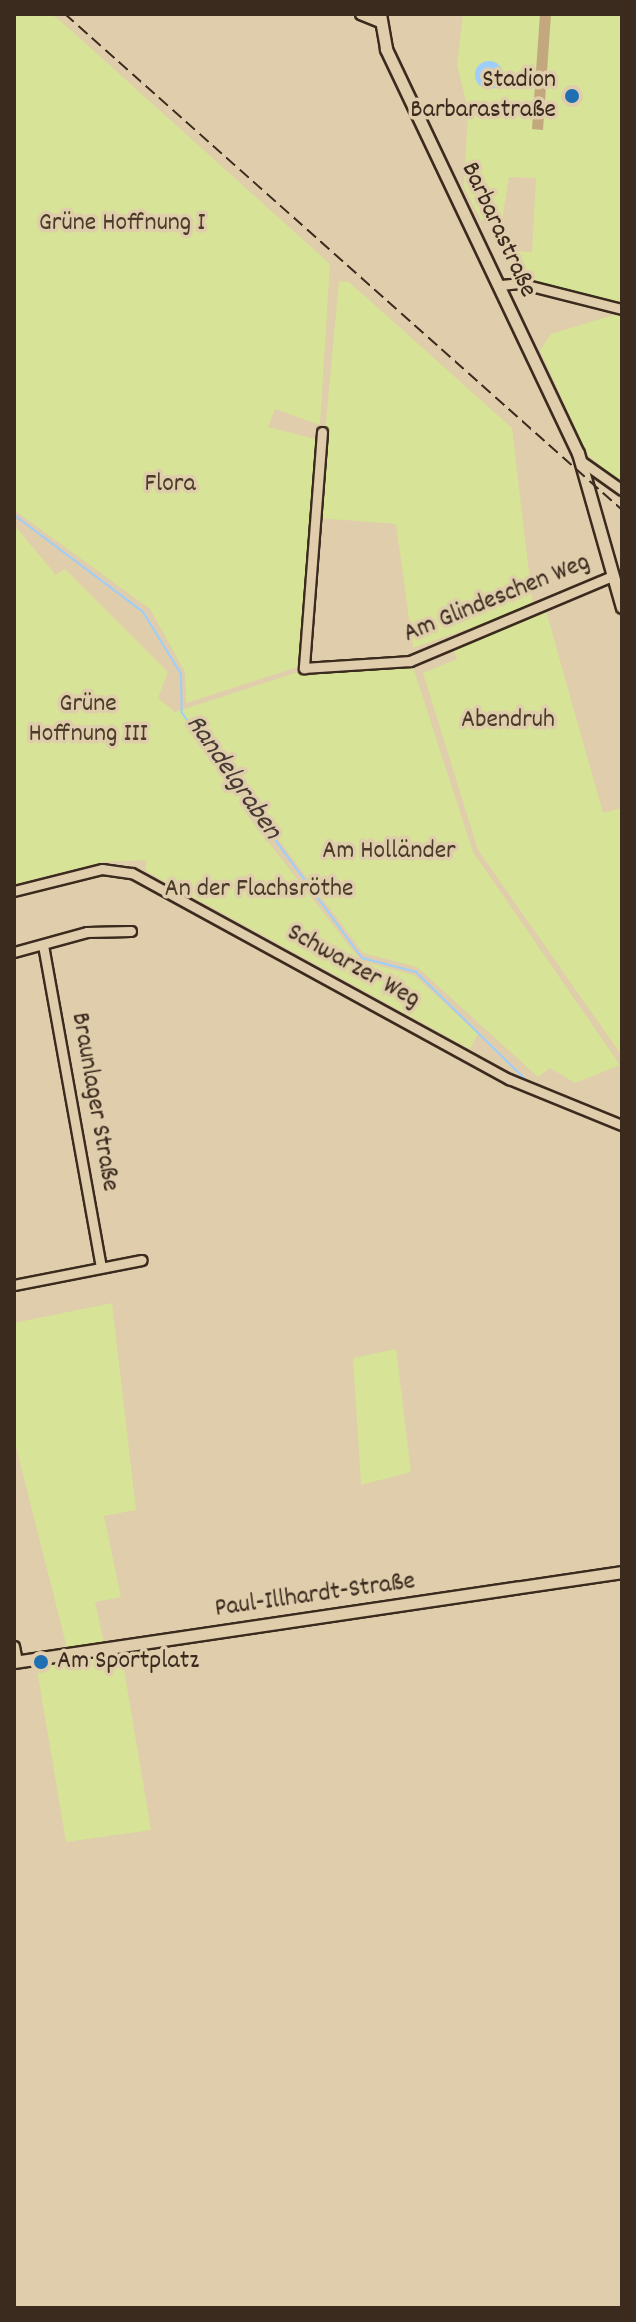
<!DOCTYPE html>
<html>
<head>
<meta charset="utf-8">
<style>
	body { margin:0 }
	#map { position:relative; width:636px; height:2322px; overflow:hidden; background:#dfcdab; font-family:Dekko,sans-serif }
	div>[style] { position:absolute }
	.green>* { inset:0; background:#d7e396 }
	.water>* { inset:0; background:#9ecefa }
	.round { border-radius:50% }
	.stream>* { height:2px; margin:-1px; padding:0 1px; transform-origin:1px; border-radius:1px; background:#9ecefa }
	.building>* { inset:0; background:#c4a87d }
	.roads { filter:drop-shadow(2px 0 #3b2a1e) drop-shadow(-2px 0 #3b2a1e) drop-shadow(0 2px #3b2a1e) drop-shadow(0 -2px #3b2a1e) }
	.minor>* { height:9px; margin:-4.5px; padding:0 4.5px; transform-origin:4.5px; border-radius:4.5px; background:#dfcdab }
	.tertiary>* { height:11px; margin:-5.5px; padding:0 5.5px; transform-origin:5.5px; border-radius:5.5px; background:#dfcdab }
	.rail>* { height:2px; margin-top:-1px; transform-origin:0; background:repeating-linear-gradient(90deg,#3b2a1e 0 12px,transparent 0 18px) }
	.dots>* { width:22px; height:22px; translate:-50% -50%; box-sizing:border-box; border:4px solid #dfcdab; border-radius:50% }
	span { translate:-50% -50%; white-space:nowrap; text-align:center; line-height:1.15; -webkit-text-stroke:7px #dfcdab; paint-order:stroke }
	.poi-label { font-size:26px; color:#3b2a1e }
	.right { translate:-100% -50%; text-align:right }
	.left { translate:0 -50%; text-align:left }
	.park-label { font-size:26px; color:#4b3c2a }
	.street-label { font-size:26px; color:#3b2a1e }
	.water-label { font-size:28px; color:#453a34; font-style:italic }
	.frame { position:absolute; inset:0; border:16px solid #3b2a1e; pointer-events:none }
</style>
</head>
<body>
<div id="map">
	<div class="green">
		<div style="clip-path:polygon(14px 14px,51px 14px,63px 23px,330px 264px,320px 425px,275px 409px,268px 427px,319px 440px,301px 666px,186px 703px,185px 672px,150px 609px,14px 510px)"></div>
		<div style="clip-path:polygon(463px 14px,622px 14px,622px 305px,515px 278px,502px 251px,532px 252px,536px 178px,509px 177px,502px 221px,481px 220px,464px 187px,468px 109px,457px 65px)"></div>
		<div style="clip-path:polygon(339px 281px,349px 282px,512px 428px,533px 606px,413px 648px,396px 524px,317px 518px)"></div>
		<div style="clip-path:polygon(613px 315px,622px 316px,622px 484px,588px 455px,540px 350px,551px 334px)"></div>
		<div style="clip-path:polygon(14px 525px,56px 575px,65px 569px,168px 672px,158px 698px,175px 712px,301px 671px,412px 664px,473px 852px,620px 1065px,575px 1083px,550px 1068px,538px 1077px,417px 967px,363px 953px,258px 812px,248px 816px,361px 961px,414px 975px,478px 1034px,470px 1049px,146px 871px,146px 860px,103px 862px,14px 884px)"></div>
		<div style="clip-path:polygon(545px 607px,603px 813px,622px 808px,622px 1056px,478px 850px,423px 673px,457px 659px,451px 642px)"></div>
		<div style="clip-path:polygon(112px 1303px,136px 1510px,104px 1516px,121px 1597px,95px 1602px,104px 1642px,67px 1648px,14px 1439px,14px 1323px)"></div>
		<div style="clip-path:polygon(396px 1349px,411px 1472px,361px 1485px,353px 1358px)"></div>
		<div style="clip-path:polygon(121px 1651px,151px 1830px,66px 1842px,36px 1664px)"></div>
	</div>
	<div class="water">
		<div class="round" style="left:475px;top:61px;width:28px;height:28px"></div>
	</div>
	<div class="stream">
		<div style="left:14px;top:515px;width:161px;rotate:36.9deg"></div>
		<div style="left:143px;top:612px;width:73px;rotate:58.5deg"></div>
		<div style="left:181px;top:674px;width:39px;rotate:89deg"></div>
		<div style="left:182px;top:713px;width:304px;rotate:53.7deg"></div>
		<div style="left:362px;top:958px;width:56px;rotate:14.5deg"></div>
		<div style="left:416px;top:972px;width:158px;rotate:44.5deg"></div>
		<div style="left:531px;top:1093px;width:45px;rotate:22deg"></div>
		<div style="left:601px;top:1121px;width:23px;rotate:23deg"></div>
	</div>
	<div class="building">
		<div style="clip-path:polygon(540px 14px,551px 14px,543px 130px,532px 129px)"></div>
	</div>
	<div class="roads">
		<div class="minor">
			<div style="left:360px;top:14px;width:22px;rotate:22deg"></div>
			<div style="left:501px;top:285px;width:18px;rotate:-6deg"></div>
			<div style="left:519px;top:283px;width:106px;rotate:14.2deg"></div>
			<div style="left:322px;top:432px;width:237px;rotate:94.4deg"></div>
			<div style="left:304px;top:668px;width:106px;rotate:-3.8deg"></div>
			<div style="left:410px;top:661px;width:219px;rotate:-22.8deg"></div>
			<div style="left:581px;top:461px;width:50px;rotate:35.3deg"></div>
			<div style="left:14px;top:891px;width:91px;rotate:-14deg"></div>
			<div style="left:102px;top:869px;width:30px;rotate:8deg"></div>
			<div style="left:132px;top:873px;width:430px;rotate:28.7deg"></div>
			<div style="left:509px;top:1079px;width:122px;rotate:22.2deg"></div>
			<div style="left:43px;top:945px;width:327px;rotate:79.8deg"></div>
			<div style="left:14px;top:952px;width:76px;rotate:-15.3deg"></div>
			<div style="left:87px;top:932px;width:44px;rotate:-1.3deg"></div>
			<div style="left:14px;top:1285px;width:130px;rotate:-11.1deg"></div>
			<div style="left:14px;top:1646px;width:16px;rotate:79deg"></div>
		</div>
		<div class="tertiary">
			<div style="left:380px;top:14px;width:36px;rotate:80deg"></div>
			<div style="left:386px;top:49px;width:447px;rotate:64.6deg"></div>
			<div style="left:578px;top:453px;width:160px;rotate:74.1deg"></div>
			<div style="left:14px;top:1662px;width:615px;rotate:-8.42deg"></div>
		</div>
	</div>
	<div class="rail">
		<div style="left:65px;top:14px;width:746px;rotate:41.68deg"></div>
	</div>
	<div class="dots">
		<div style="left:572px;top:96px;background:#1f6fb2"></div>
		<div style="left:41px;top:1662px;background:#1f6fb2"></div>
	</div>
	<div class="poi-label">
		<span class="right" style="left:556px;top:96px">Stadion<br>Barbarastraße</span>
		<span class="left" style="left:57px;top:1662px">Am Sportplatz</span>
	</div>
	<div class="park-label">
		<span style="left:122px;top:224px">Grüne Hoffnung I</span>
		<span style="left:170px;top:485px">Flora</span>
		<span style="left:88px;top:720px">Grüne<br>Hoffnung III</span>
		<span style="left:508px;top:721px">Abendruh</span>
		<span style="left:389px;top:852px">Am Holländer</span>
		<span style="left:259px;top:890px">An der Flachsröthe</span>
	</div>
	<div class="street-label">
		<span style="left:498px;top:230px;rotate:65deg">Barbarastraße</span>
		<span style="left:497px;top:599px;rotate:-22deg">Am Glindeschen Weg</span>
		<span style="left:353px;top:967px;rotate:29deg">Schwarzer Weg</span>
		<span style="left:94px;top:1102px;rotate:80deg">Braunlager Straße</span>
		<span style="left:315px;top:1596px;rotate:-8deg">Paul-Illhardt-Straße</span>
	</div>
	<div class="water-label">
		<span style="left:232px;top:778px;rotate:55deg">Randelgraben</span>
	</div>
	<div class="frame"></div>
</div>
</body>
</html>
